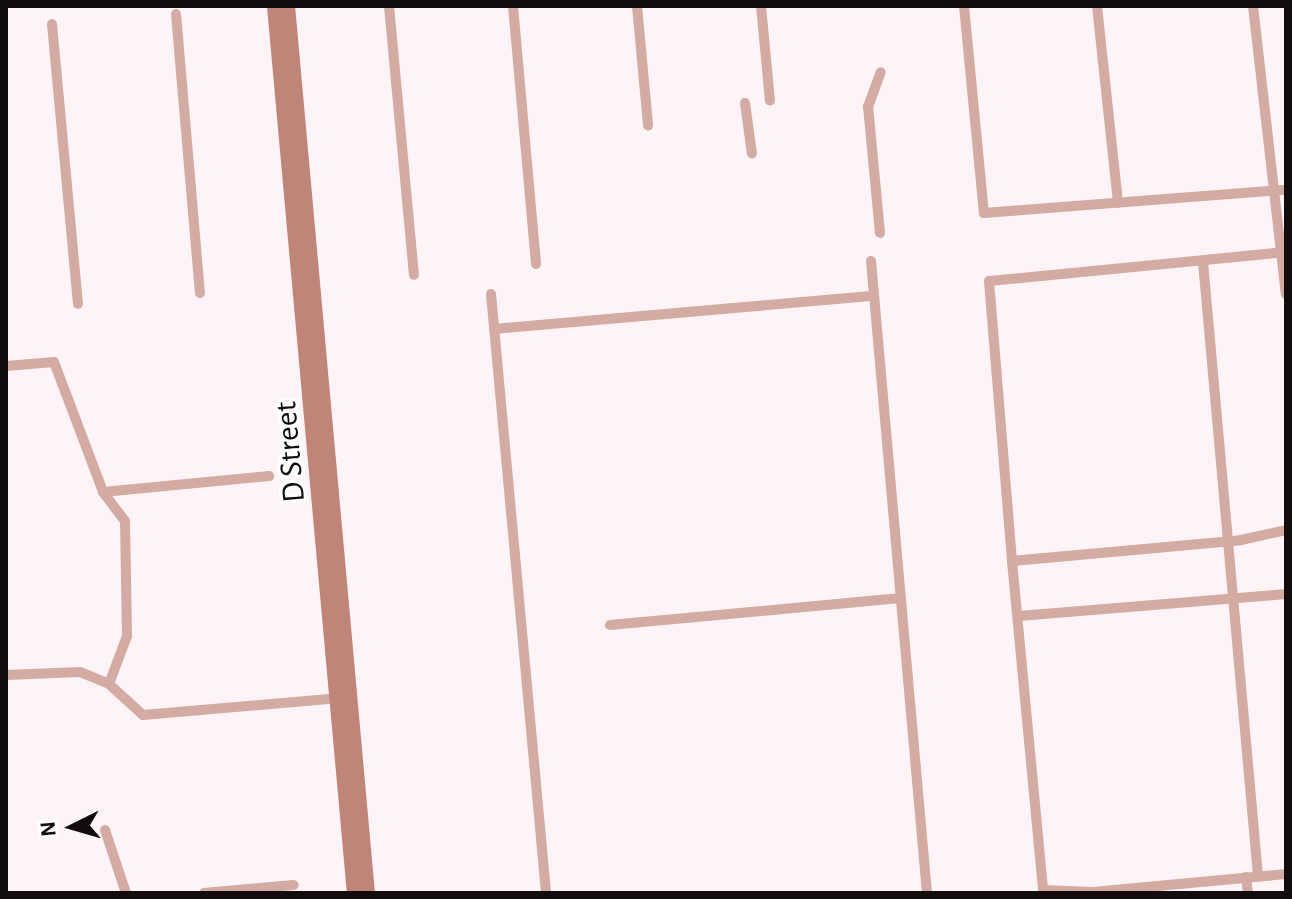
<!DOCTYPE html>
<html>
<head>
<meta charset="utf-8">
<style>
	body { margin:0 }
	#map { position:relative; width:1292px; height:899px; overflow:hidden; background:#fef3f6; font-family:"Alegreya Sans",sans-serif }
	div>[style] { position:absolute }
	.lane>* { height:10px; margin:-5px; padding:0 5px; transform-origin:5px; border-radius:5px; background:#d3aba2 }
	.secondary>* { height:28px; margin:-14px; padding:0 14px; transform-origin:14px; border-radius:14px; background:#bf8578 }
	span { translate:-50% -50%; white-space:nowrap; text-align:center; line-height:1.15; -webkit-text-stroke:7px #fff; paint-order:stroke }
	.street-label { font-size:32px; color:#120c0d }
	.frame { position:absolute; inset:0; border:8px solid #120c0d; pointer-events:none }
	.north { position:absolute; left:32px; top:787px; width:80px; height:80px; -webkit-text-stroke:6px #fff; paint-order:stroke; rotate:265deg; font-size:22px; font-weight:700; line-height:32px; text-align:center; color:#120c0d }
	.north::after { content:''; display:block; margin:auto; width:28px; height:36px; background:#120c0d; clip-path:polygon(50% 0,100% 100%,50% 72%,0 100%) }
</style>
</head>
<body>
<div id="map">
	<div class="lane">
		<div style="left:389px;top:6px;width:270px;rotate:84.7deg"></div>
		<div style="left:513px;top:6px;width:259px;rotate:84.9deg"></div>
		<div style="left:637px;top:6px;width:120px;rotate:84.7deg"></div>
		<div style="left:761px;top:6px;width:95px;rotate:84.6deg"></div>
		<div style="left:964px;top:6px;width:208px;rotate:84.5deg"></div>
		<div style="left:984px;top:213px;width:303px;rotate:-4.4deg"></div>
		<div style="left:1097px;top:6px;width:198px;rotate:83.9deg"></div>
		<div style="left:1253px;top:6px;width:290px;rotate:83.5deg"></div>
		<div style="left:176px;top:14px;width:280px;rotate:85.1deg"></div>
		<div style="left:52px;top:24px;width:281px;rotate:84.7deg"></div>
		<div style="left:745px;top:103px;width:51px;rotate:82.2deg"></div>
		<div style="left:880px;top:233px;width:127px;rotate:-95.4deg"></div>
		<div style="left:868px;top:107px;width:37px;rotate:-70deg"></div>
		<div style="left:1286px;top:252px;width:298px;rotate:174.4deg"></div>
		<div style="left:989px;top:281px;width:281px;rotate:85.3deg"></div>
		<div style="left:1012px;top:561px;width:230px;rotate:-5.2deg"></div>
		<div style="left:1241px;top:540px;width:46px;rotate:-12.5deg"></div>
		<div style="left:871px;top:261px;width:634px;rotate:84.94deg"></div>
		<div style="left:1203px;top:262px;width:616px;rotate:84.88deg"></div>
		<div style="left:491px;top:294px;width:602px;rotate:84.75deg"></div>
		<div style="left:494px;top:329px;width:381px;rotate:-5deg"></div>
		<div style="left:6px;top:366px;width:48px;rotate:-4.8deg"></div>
		<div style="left:54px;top:362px;width:139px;rotate:69.3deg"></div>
		<div style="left:103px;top:492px;width:36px;rotate:53deg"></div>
		<div style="left:125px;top:521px;width:115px;rotate:89deg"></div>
		<div style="left:127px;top:636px;width:51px;rotate:110.6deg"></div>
		<div style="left:103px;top:492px;width:167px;rotate:-5.5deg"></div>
		<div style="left:1012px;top:561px;width:330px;rotate:84.6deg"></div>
		<div style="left:1043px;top:890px;width:50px;rotate:2.3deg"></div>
		<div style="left:1093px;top:892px;width:194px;rotate:-5.3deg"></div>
		<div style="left:1019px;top:616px;width:268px;rotate:-4.7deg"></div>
		<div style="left:610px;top:625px;width:292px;rotate:-5.3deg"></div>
		<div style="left:6px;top:675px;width:74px;rotate:-2.3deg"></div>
		<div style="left:80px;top:672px;width:31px;rotate:22deg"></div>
		<div style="left:109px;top:684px;width:46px;rotate:42.4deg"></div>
		<div style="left:143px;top:715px;width:198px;rotate:-4.9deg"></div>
		<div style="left:105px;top:830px;width:66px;rotate:71.6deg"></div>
		<div style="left:1246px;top:877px;width:16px;rotate:83deg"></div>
		<div style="left:204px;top:893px;width:90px;rotate:-5.1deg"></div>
	</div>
	<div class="secondary">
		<div style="left:281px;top:6px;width:891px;rotate:84.85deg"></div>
	</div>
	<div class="street-label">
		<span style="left:290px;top:452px;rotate:-95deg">D Street</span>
	</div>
	<div class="frame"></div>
	<div class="north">N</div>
</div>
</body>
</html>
